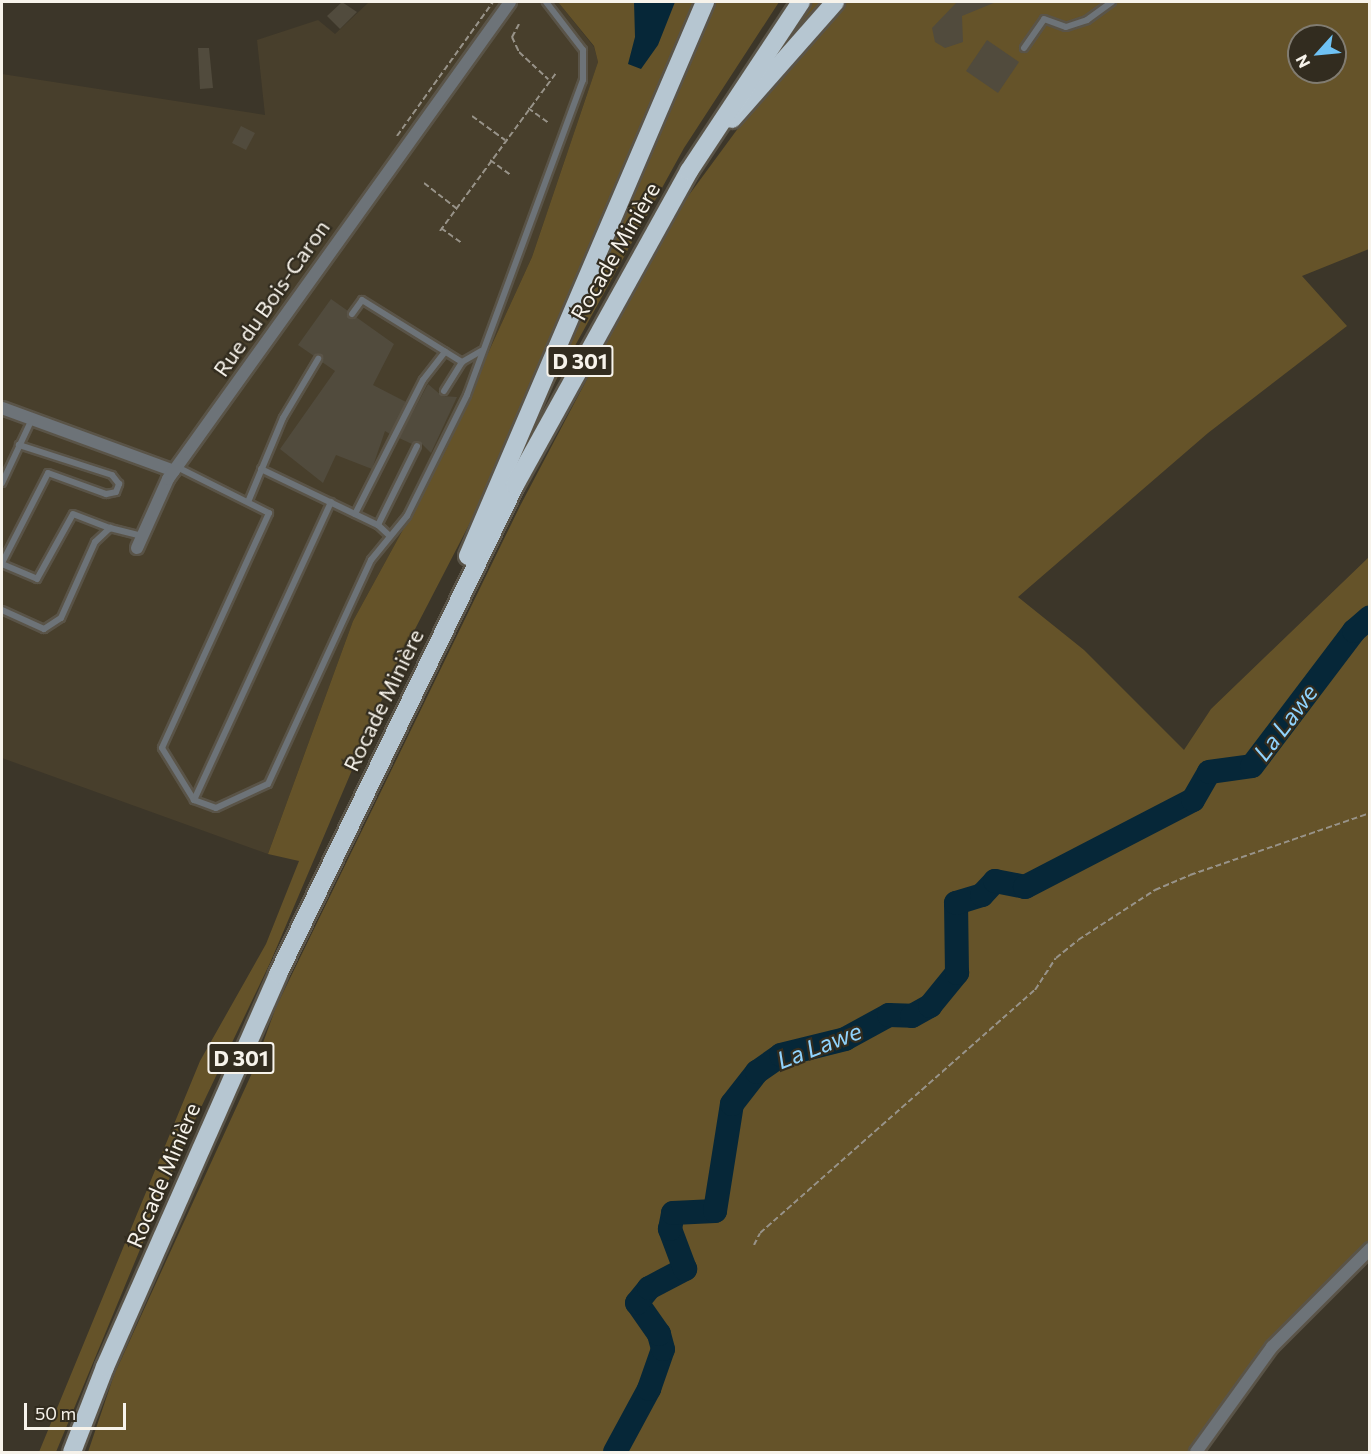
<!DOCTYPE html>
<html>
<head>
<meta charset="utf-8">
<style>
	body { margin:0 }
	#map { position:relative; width:1371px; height:1454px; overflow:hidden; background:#3c3629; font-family:Commissioner,sans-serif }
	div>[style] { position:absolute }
	.built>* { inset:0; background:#483f2c }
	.green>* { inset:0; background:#655329 }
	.water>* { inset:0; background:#062738 }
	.river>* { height:24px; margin:-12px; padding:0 12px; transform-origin:12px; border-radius:12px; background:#062738 }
	.building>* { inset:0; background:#514b3d }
	.path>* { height:2px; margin-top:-1px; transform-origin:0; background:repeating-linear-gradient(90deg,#989389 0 6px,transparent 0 9px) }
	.roads { filter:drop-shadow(2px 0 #5a5448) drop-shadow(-2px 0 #5a5448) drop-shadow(0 2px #5a5448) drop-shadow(0 -2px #5a5448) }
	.lane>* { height:6px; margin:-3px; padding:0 3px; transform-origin:3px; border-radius:3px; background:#6d7378 }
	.street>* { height:12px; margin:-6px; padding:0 6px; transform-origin:6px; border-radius:6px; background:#6d7378 }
	.highway>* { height:18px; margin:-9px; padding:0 9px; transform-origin:9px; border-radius:9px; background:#b6c6d1 }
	span { translate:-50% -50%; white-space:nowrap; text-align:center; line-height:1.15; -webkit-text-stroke:4.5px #322c1f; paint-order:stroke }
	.shield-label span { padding:2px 4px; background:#322c1f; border:2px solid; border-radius:4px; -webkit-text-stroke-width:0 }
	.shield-label { font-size:21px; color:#f7f3eb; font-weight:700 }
	.street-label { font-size:22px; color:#f7f3eb }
	.water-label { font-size:24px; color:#90d3fd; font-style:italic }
	.frame { position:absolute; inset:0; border:3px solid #f7f3eb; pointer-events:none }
	.north { position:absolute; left:1287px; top:24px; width:60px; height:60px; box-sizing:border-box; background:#322c1f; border:2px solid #817c71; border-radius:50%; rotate:243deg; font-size:16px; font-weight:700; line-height:24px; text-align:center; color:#f7f3eb }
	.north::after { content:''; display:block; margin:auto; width:21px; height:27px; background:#6fc2f4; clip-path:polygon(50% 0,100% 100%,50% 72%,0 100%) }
	.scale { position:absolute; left:24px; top:1403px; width:102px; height:27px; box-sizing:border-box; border:3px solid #f7f3eb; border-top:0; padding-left:8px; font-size:18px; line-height:21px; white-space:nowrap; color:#f7f3eb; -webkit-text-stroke:4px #322c1f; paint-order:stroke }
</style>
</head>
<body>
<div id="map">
	<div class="built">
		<div style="clip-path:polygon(369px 2px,558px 2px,594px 47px,598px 62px,532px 257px,429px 482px,353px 621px,268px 854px,2px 758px,2px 74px,265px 115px,257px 40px,318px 20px,335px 34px)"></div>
	</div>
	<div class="green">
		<div style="clip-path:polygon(558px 2px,779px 2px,684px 148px,533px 422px,486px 492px,398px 662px,270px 963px,185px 1141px,56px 1452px,39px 1452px,200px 1061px,266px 944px,299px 861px,268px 854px,353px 621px,429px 482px,532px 257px,598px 62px,594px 46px)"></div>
		<div style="clip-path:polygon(evenodd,808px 2px,1369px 2px,1369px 249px,1302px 276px,1347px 326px,1208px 433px,1018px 597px,1084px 650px,1184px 750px,1211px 709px,1369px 557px,1369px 1249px,1272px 1347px,1198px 1452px,88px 1452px,114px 1375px,252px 1073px,276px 1007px,520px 506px,672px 218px,764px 93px,767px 69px,808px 2px,1299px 36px,1335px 36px,1335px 72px,1299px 72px,1299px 36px)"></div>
	</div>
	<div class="water">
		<div style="clip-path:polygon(634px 2px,675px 2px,658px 45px,641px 69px,628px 64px,635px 37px)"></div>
	</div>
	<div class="river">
		<div style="left:615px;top:1452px;width:72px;rotate:-61.6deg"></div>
		<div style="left:649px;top:1389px;width:42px;rotate:-70.7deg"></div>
		<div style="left:663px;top:1349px;width:16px;rotate:-105deg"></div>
		<div style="left:659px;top:1334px;width:38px;rotate:-125deg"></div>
		<div style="left:637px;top:1303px;width:19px;rotate:-51deg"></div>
		<div style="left:649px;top:1288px;width:41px;rotate:-27.8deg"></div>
		<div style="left:685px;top:1269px;width:43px;rotate:-110.6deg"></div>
		<div style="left:670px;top:1229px;width:16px;rotate:-79deg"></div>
		<div style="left:673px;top:1213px;width:42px;rotate:-2.7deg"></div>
		<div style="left:715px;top:1211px;width:108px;rotate:-81deg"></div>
		<div style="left:732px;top:1104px;width:41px;rotate:-52deg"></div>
		<div style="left:757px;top:1072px;width:29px;rotate:-35deg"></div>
		<div style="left:781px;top:1055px;width:66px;rotate:-14deg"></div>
		<div style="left:845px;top:1039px;width:50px;rotate:-28.6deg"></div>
		<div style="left:889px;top:1015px;width:23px;rotate:2deg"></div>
		<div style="left:912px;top:1016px;width:21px;rotate:-29deg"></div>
		<div style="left:930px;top:1006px;width:43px;rotate:-50.7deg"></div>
		<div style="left:957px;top:973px;width:70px;rotate:-90.8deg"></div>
		<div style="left:956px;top:903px;width:27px;rotate:-17deg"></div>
		<div style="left:982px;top:895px;width:19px;rotate:-47deg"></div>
		<div style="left:995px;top:881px;width:31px;rotate:11deg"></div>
		<div style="left:1025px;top:887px;width:189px;rotate:-27.4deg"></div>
		<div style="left:1193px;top:800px;width:32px;rotate:-60deg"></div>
		<div style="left:1209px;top:772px;width:43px;rotate:-7.9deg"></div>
		<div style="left:1252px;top:766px;width:169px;rotate:-52.9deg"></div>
		<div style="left:1354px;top:631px;width:21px;rotate:-41deg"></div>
	</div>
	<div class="building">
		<div style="clip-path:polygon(342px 2px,357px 12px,340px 29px,327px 16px)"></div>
		<div style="clip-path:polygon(957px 2px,996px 2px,962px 16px,963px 42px,945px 48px,935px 42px,932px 28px)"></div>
		<div style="clip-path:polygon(987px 40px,1019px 62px,998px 93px,966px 71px)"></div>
		<div style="clip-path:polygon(198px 48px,209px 48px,213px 88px,200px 89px)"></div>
		<div style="clip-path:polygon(241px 126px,255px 133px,246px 150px,232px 143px)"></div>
		<div style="clip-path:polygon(331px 299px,348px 311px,349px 319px,356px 317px,394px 344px,373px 385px,406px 402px,390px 434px,385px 431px,372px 469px,336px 455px,323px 483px,280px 449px,335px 371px,322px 362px,321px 355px,314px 356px,298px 345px)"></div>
		<div style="clip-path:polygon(428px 384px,442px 396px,457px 397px,431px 453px,419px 441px,412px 444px,399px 438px)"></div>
	</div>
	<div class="path">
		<div style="left:519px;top:24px;width:15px;rotate:118deg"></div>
		<div style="left:512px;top:37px;width:17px;rotate:65deg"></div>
		<div style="left:519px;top:52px;width:40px;rotate:43deg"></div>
		<div style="left:528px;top:108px;width:26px;rotate:36deg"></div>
		<div style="left:472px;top:116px;width:41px;rotate:36deg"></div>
		<div style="left:397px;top:136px;width:165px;rotate:-54.4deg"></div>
		<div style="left:490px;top:160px;width:26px;rotate:36deg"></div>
		<div style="left:424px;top:183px;width:41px;rotate:38deg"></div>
		<div style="left:441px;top:228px;width:26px;rotate:36deg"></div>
		<div style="left:440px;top:231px;width:197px;rotate:-53.7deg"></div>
		<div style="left:754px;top:1245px;width:13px;rotate:-63deg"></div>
		<div style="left:760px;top:1233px;width:367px;rotate:-41.5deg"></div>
		<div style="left:1035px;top:990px;width:38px;rotate:-57deg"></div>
		<div style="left:1056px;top:958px;width:28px;rotate:-39deg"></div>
		<div style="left:1078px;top:940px;width:92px;rotate:-33deg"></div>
		<div style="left:1155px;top:890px;width:38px;rotate:-23deg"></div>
		<div style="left:1190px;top:875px;width:190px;rotate:-19deg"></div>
	</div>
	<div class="roads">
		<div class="lane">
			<div style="left:1024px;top:48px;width:35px;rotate:-55deg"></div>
			<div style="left:1044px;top:19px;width:23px;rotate:20deg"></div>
			<div style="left:1066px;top:27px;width:22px;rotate:-18deg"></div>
			<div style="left:1087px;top:20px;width:31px;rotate:-36deg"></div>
			<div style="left:352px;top:314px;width:17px;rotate:-54deg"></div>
			<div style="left:362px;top:300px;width:118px;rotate:31.8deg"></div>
			<div style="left:444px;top:391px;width:34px;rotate:-58deg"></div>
			<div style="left:462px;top:362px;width:22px;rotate:-30deg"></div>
			<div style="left:177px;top:467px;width:103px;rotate:26.6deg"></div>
			<div style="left:269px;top:513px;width:258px;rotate:114.5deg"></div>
			<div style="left:162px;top:748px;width:61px;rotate:58.4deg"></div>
			<div style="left:194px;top:800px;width:23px;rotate:20deg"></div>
			<div style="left:216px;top:808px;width:57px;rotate:-24.8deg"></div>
			<div style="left:268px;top:784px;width:247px;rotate:-65.3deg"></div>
			<div style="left:371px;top:560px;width:57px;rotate:-50.7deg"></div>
			<div style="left:407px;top:516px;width:135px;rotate:-63.6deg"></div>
			<div style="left:467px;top:395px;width:336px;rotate:-69.8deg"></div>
			<div style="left:583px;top:80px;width:30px;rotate:-90deg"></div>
			<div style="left:583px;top:50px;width:61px;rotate:-127.6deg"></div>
			<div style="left:261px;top:469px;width:130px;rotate:25.6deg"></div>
			<div style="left:378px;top:525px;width:16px;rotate:43deg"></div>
			<div style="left:2px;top:483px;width:71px;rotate:-64.9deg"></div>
			<div style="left:248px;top:502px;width:91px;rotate:-67.4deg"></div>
			<div style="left:283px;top:418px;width:69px;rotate:-59.3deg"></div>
			<div style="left:355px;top:514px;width:150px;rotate:-63.1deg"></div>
			<div style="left:423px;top:380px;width:36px;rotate:-52deg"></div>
			<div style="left:378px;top:525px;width:88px;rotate:-63.7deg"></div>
			<div style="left:2px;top:563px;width:101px;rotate:-62.9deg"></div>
			<div style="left:48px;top:473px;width:62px;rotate:19.9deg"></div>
			<div style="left:106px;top:494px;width:10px;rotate:-11deg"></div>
			<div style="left:116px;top:492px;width:9px;rotate:-69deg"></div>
			<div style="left:119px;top:484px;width:11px;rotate:-128deg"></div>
			<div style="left:112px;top:475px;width:98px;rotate:-162.1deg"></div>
			<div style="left:2px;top:564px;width:38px;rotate:23deg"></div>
			<div style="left:37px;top:579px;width:74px;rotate:-61deg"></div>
			<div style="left:73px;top:514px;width:40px;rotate:21deg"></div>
			<div style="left:2px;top:610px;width:46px;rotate:24.3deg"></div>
			<div style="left:44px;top:629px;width:20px;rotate:-33deg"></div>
			<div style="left:61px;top:618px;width:83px;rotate:-65.9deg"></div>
			<div style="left:95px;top:542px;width:21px;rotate:-43deg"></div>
			<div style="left:110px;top:528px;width:33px;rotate:14deg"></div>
			<div style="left:194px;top:800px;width:328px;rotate:-65.3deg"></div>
		</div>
		<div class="street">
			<div style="left:2px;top:408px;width:183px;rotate:20.1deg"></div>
			<div style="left:137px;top:548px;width:76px;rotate:-65.8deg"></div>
			<div style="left:168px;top:479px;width:587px;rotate:-54.36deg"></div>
			<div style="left:1196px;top:1452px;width:130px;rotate:-54.1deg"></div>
			<div style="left:1272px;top:1347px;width:139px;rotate:-45deg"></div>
		</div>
		<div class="highway">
			<div style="left:732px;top:119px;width:156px;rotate:-48.6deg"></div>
			<div style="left:468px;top:556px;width:603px;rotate:-66.84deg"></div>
			<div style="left:72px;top:1452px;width:91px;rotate:-68.8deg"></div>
			<div style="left:105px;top:1367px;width:429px;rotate:-66.2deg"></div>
			<div style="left:278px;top:974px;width:543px;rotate:-64.14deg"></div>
			<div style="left:515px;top:485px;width:359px;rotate:-61deg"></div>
			<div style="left:689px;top:171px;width:203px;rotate:-56.5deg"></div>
		</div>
	</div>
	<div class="shield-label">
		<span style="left:580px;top:361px">D 301</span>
		<span style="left:241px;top:1058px">D 301</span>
	</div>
	<div class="street-label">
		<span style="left:615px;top:251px;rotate:-60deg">Rocade Minière</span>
		<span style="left:271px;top:298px;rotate:-55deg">Rue du Bois-Caron</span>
		<span style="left:383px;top:700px;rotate:-64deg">Rocade Minière</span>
		<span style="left:163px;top:1175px;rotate:-67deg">Rocade Minière</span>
	</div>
	<div class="water-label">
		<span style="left:1285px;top:722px;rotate:-53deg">La Lawe</span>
		<span style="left:819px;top:1045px;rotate:-21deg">La Lawe</span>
	</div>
	<div class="frame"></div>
	<div class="north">N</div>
	<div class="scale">50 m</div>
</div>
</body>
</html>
